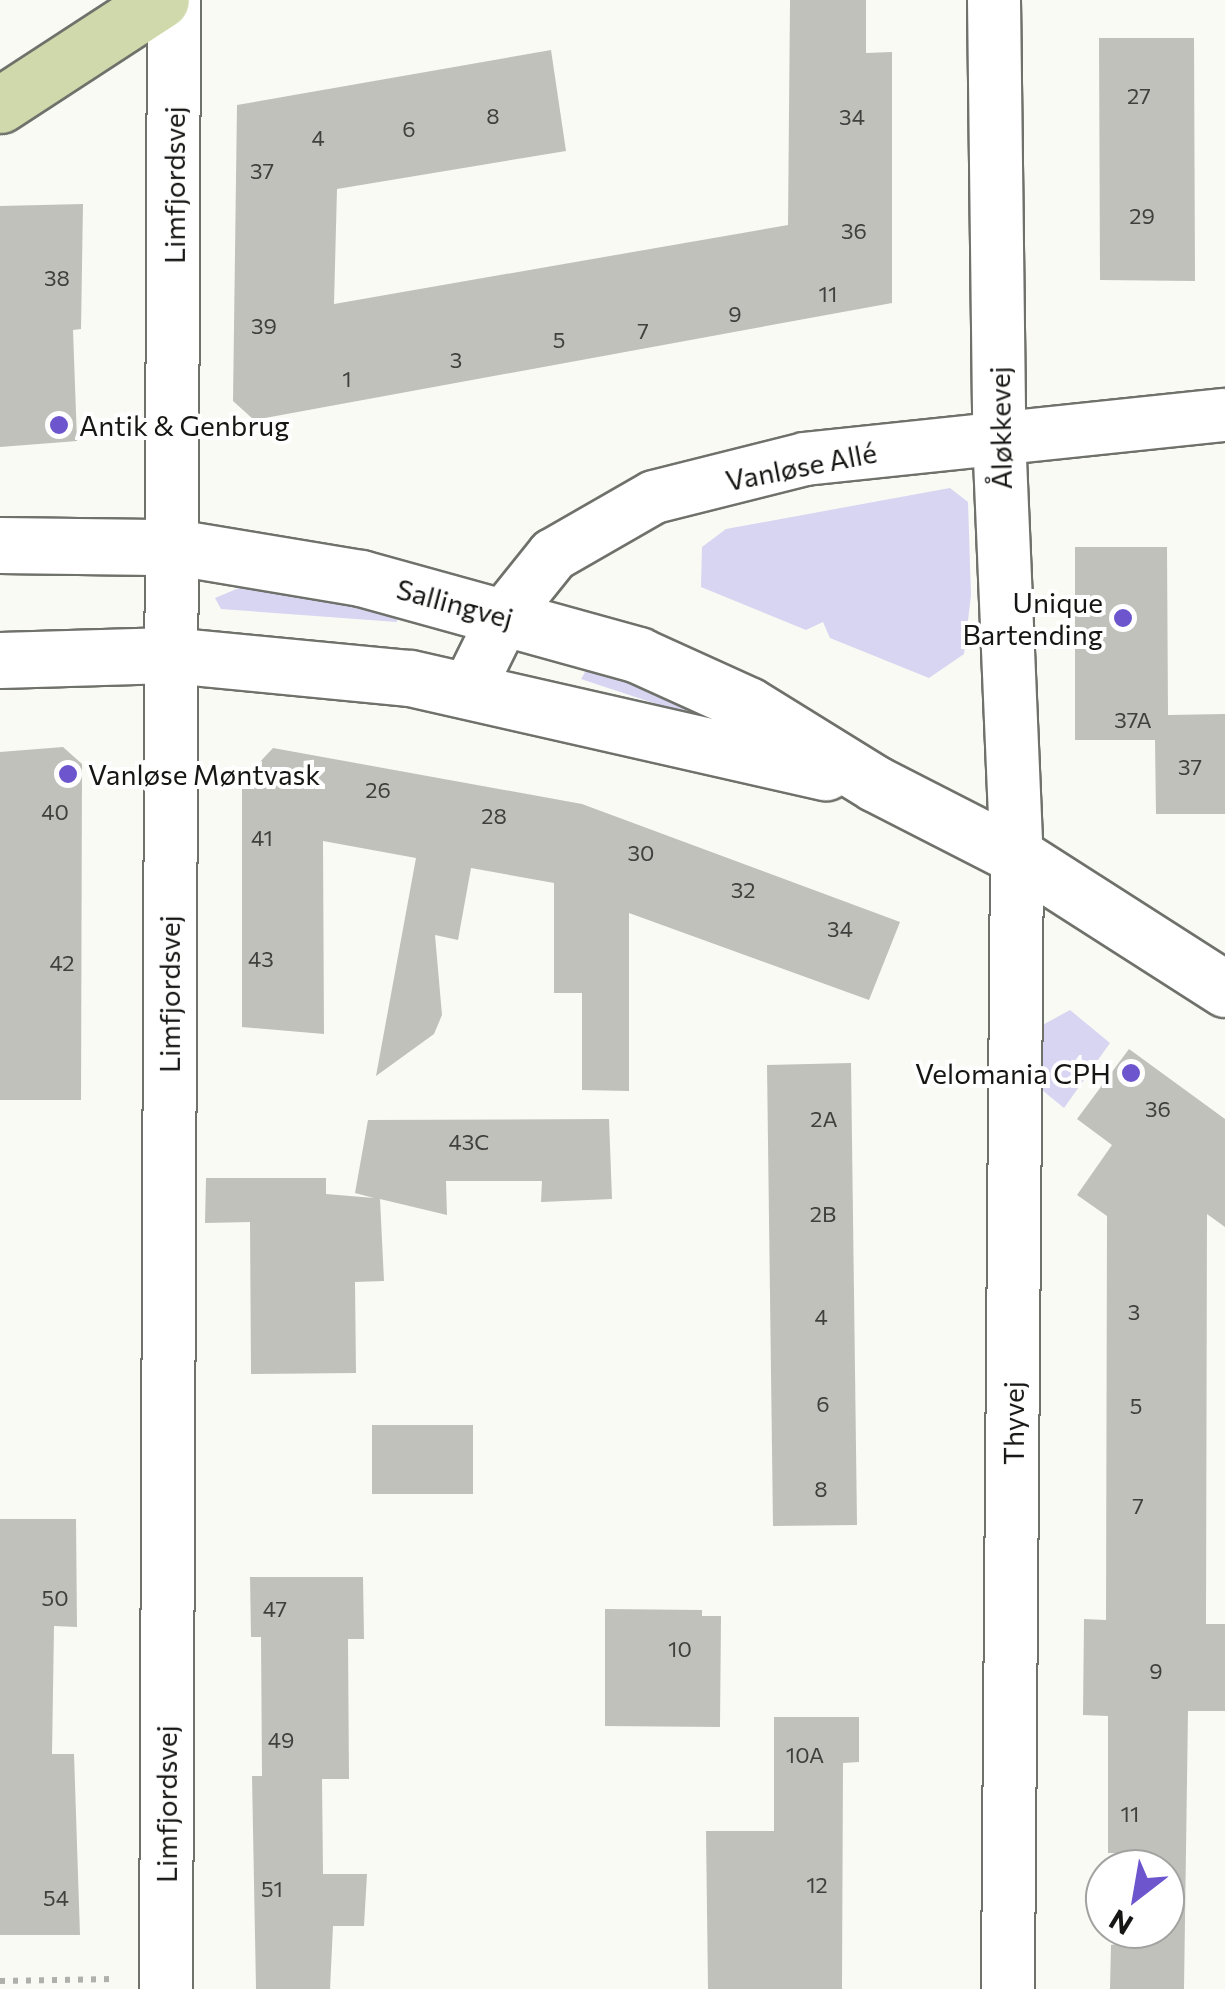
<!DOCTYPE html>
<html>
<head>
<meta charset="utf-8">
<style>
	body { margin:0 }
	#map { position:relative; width:1225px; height:1989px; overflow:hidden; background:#f9faf4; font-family:Commissioner,sans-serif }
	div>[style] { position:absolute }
	.green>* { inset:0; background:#d7d5f1 }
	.building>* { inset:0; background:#c0c1bb }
	.path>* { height:6px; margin-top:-3px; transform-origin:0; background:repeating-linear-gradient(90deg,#afafab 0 5px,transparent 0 13px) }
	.roads { filter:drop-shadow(2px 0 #6f716b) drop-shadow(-2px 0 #6f716b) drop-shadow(0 2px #6f716b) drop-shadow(0 -2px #6f716b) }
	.minor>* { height:52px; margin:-26px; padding:0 26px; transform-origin:26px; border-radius:26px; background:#fff }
	.tertiary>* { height:55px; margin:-27.5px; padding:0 27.5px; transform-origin:27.5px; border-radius:27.5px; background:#fff }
	.primary>* { height:55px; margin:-27.5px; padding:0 27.5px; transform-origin:27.5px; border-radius:27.5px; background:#d0d9ab }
	.dots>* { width:28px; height:28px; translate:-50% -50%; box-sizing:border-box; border:5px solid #fff; border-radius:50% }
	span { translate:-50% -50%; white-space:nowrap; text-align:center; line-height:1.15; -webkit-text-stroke:8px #fff; paint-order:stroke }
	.number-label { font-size:22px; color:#40413e }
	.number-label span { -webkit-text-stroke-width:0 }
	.street-label { font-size:28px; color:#161614 }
	.poi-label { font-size:28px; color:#161614 }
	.left { translate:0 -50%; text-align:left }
	.right { translate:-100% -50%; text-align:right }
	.north { position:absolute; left:1085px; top:1849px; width:100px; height:100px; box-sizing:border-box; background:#fff; border:2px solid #a2a2a1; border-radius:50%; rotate:211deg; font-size:28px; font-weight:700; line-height:40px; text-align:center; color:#161614 }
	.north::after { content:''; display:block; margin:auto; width:35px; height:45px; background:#6d55ce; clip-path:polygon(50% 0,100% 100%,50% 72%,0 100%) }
</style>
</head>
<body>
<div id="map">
	<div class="green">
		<div style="clip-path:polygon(950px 488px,968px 502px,971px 595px,964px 654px,929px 678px,830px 638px,823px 622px,806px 630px,701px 587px,702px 547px,726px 529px)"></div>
		<div style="clip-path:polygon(239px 588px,397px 609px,397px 622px,221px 609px,215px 598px)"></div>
		<div style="clip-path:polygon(588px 667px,617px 676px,713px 715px,708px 721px,581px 679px)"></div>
		<div style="clip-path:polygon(1070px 1010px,1110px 1043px,1064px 1108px,1042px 1090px,1039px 1027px)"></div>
	</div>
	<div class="building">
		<div style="clip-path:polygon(790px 0,866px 0,866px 53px,892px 52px,892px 303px,254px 420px,233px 401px,237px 105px,551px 50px,566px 151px,337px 189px,334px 304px,788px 225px)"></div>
		<div style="clip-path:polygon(1099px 38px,1194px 38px,1195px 281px,1100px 280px)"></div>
		<div style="clip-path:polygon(83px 204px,81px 329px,73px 330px,77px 441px,0 447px,0 206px)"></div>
		<div style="clip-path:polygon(1075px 547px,1167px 547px,1168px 715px,1225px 714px,1225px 814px,1156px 814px,1155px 740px,1075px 740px)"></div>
		<div style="clip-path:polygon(63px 747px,82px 764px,81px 1100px,0 1100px,0 752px)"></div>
		<div style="clip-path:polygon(273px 748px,582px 804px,900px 922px,869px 1000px,629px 913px,629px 1091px,582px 1090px,582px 993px,554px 993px,554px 883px,471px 868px,458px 940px,435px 935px,442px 1015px,434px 1034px,376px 1076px,416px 858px,323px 841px,324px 1034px,242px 1027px,242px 781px)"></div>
		<div style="clip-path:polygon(1129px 1049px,1225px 1119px,1225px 1227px,1207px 1214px,1206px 1624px,1225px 1624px,1225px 1711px,1188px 1711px,1184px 1989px,1110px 1989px,1111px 1945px,1139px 1940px,1139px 1929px,1165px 1929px,1165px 1869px,1141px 1869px,1141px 1853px,1108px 1853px,1108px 1716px,1083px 1715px,1084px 1619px,1106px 1620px,1107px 1216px,1077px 1195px,1112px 1145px,1077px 1119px)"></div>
		<div style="clip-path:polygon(851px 1063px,857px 1525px,773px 1526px,767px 1065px)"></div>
		<div style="clip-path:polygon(609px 1119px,612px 1199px,541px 1202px,542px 1181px,446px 1181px,447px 1215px,380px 1199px,384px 1281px,355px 1282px,356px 1373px,251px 1374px,250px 1222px,205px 1223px,206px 1178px,326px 1178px,326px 1194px,374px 1198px,355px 1193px,368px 1120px)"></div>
		<div style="clip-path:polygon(372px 1425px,473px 1425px,473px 1494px,372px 1494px)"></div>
		<div style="clip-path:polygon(0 1519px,76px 1519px,77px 1627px,54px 1626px,52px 1754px,74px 1754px,80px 1935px,0 1935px)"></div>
		<div style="clip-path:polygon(250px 1577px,363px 1577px,364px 1639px,348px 1639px,349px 1779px,322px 1779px,323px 1874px,367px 1874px,364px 1926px,333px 1926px,330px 1989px,256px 1989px,252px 1776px,262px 1776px,261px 1637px,251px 1637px)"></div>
		<div style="clip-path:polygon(605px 1609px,702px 1610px,702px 1616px,721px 1616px,720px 1727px,605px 1726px)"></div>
		<div style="clip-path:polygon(774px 1717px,859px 1717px,859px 1762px,843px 1763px,842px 1989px,708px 1989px,706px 1831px,774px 1831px)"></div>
	</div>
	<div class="path">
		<div style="left:0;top:1981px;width:114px;rotate:-1deg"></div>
	</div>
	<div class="roads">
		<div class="minor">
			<div style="left:994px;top:0;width:435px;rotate:89.3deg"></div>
			<div style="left:999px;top:435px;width:421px;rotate:87.6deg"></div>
			<div style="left:1017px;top:856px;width:1133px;rotate:90.46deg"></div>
			<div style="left:468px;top:690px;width:84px;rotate:-63.7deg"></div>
			<div style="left:505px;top:615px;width:77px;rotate:-51.3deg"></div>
			<div style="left:553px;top:555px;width:116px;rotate:-29.9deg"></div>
			<div style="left:654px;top:497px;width:156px;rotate:-14.1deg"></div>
			<div style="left:805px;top:459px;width:422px;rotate:-6deg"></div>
			<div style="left:166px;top:1989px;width:1989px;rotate:-89.77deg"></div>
		</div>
		<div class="tertiary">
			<div style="left:0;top:545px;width:175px;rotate:0.7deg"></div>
			<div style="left:175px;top:547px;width:189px;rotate:9.5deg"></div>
			<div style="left:361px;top:578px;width:288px;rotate:15.5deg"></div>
			<div style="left:638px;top:655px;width:121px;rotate:24.4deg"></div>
			<div style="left:748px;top:705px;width:150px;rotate:31.7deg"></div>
			<div style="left:876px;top:784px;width:158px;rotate:27.1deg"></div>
			<div style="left:1017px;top:856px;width:247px;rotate:32.6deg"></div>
			<div style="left:0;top:660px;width:170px;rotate:-1.7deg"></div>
			<div style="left:170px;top:655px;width:241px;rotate:5.5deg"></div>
			<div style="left:410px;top:678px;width:426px;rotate:12.8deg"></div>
		</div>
		<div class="primary">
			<div style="left:0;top:105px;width:192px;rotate:-33.1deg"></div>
		</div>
	</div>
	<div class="dots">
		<div style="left:59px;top:425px;background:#6d55ce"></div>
		<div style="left:1123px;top:618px;background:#6d55ce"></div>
		<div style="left:68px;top:774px;background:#6d55ce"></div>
		<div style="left:1131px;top:1073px;background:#6d55ce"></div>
	</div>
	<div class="number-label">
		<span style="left:1139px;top:96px">27</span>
		<span style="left:493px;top:116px">8</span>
		<span style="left:852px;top:117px">34</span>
		<span style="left:409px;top:129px">6</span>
		<span style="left:318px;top:138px">4</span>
		<span style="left:262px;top:171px">37</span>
		<span style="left:1142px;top:216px">29</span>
		<span style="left:854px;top:231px">36</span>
		<span style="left:57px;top:278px">38</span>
		<span style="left:828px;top:294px">11</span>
		<span style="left:735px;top:314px">9</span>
		<span style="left:264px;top:326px">39</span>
		<span style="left:643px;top:331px">7</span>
		<span style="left:559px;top:340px">5</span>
		<span style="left:456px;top:360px">3</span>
		<span style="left:347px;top:379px">1</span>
		<span style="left:1133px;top:720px">37A</span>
		<span style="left:1190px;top:767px">37</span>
		<span style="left:378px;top:790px">26</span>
		<span style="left:55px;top:812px">40</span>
		<span style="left:494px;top:816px">28</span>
		<span style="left:262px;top:838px">41</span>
		<span style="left:641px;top:853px">30</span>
		<span style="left:743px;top:890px">32</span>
		<span style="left:840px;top:929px">34</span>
		<span style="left:261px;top:959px">43</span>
		<span style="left:62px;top:963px">42</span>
		<span style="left:1158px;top:1109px">36</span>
		<span style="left:824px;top:1119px">2A</span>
		<span style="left:469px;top:1142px">43C</span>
		<span style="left:823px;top:1214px">2B</span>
		<span style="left:1134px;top:1312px">3</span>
		<span style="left:821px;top:1317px">4</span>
		<span style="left:823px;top:1404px">6</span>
		<span style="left:1136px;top:1406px">5</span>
		<span style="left:821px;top:1489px">8</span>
		<span style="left:1138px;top:1506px">7</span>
		<span style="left:55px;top:1598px">50</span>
		<span style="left:275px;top:1609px">47</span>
		<span style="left:680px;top:1649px">10</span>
		<span style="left:1156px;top:1671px">9</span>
		<span style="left:281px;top:1740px">49</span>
		<span style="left:805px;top:1755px">10A</span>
		<span style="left:1130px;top:1814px">11</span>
		<span style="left:817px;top:1885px">12</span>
		<span style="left:272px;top:1889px">51</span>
		<span style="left:56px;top:1898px">54</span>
	</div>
	<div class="street-label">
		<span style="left:174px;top:185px;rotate:-90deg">Limfjordsvej</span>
		<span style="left:1000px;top:428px;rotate:-91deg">Åløkkevej</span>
		<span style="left:801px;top:466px;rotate:-11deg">Vanløse Allé</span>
		<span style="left:455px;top:603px;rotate:15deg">Sallingvej</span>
		<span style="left:169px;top:994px;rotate:-90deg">Limfjordsvej</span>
		<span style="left:1013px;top:1423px;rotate:-90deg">Thyvej</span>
		<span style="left:166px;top:1804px;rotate:-90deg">Limfjordsvej</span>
	</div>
	<div class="poi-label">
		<span class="left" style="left:79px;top:425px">Antik &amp; Genbrug</span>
		<span class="right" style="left:1103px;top:618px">Unique<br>Bartending</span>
		<span class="left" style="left:88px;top:774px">Vanløse Møntvask</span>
		<span class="right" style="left:1111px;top:1073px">Velomania CPH</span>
	</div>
	<div class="north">N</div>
</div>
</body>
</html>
